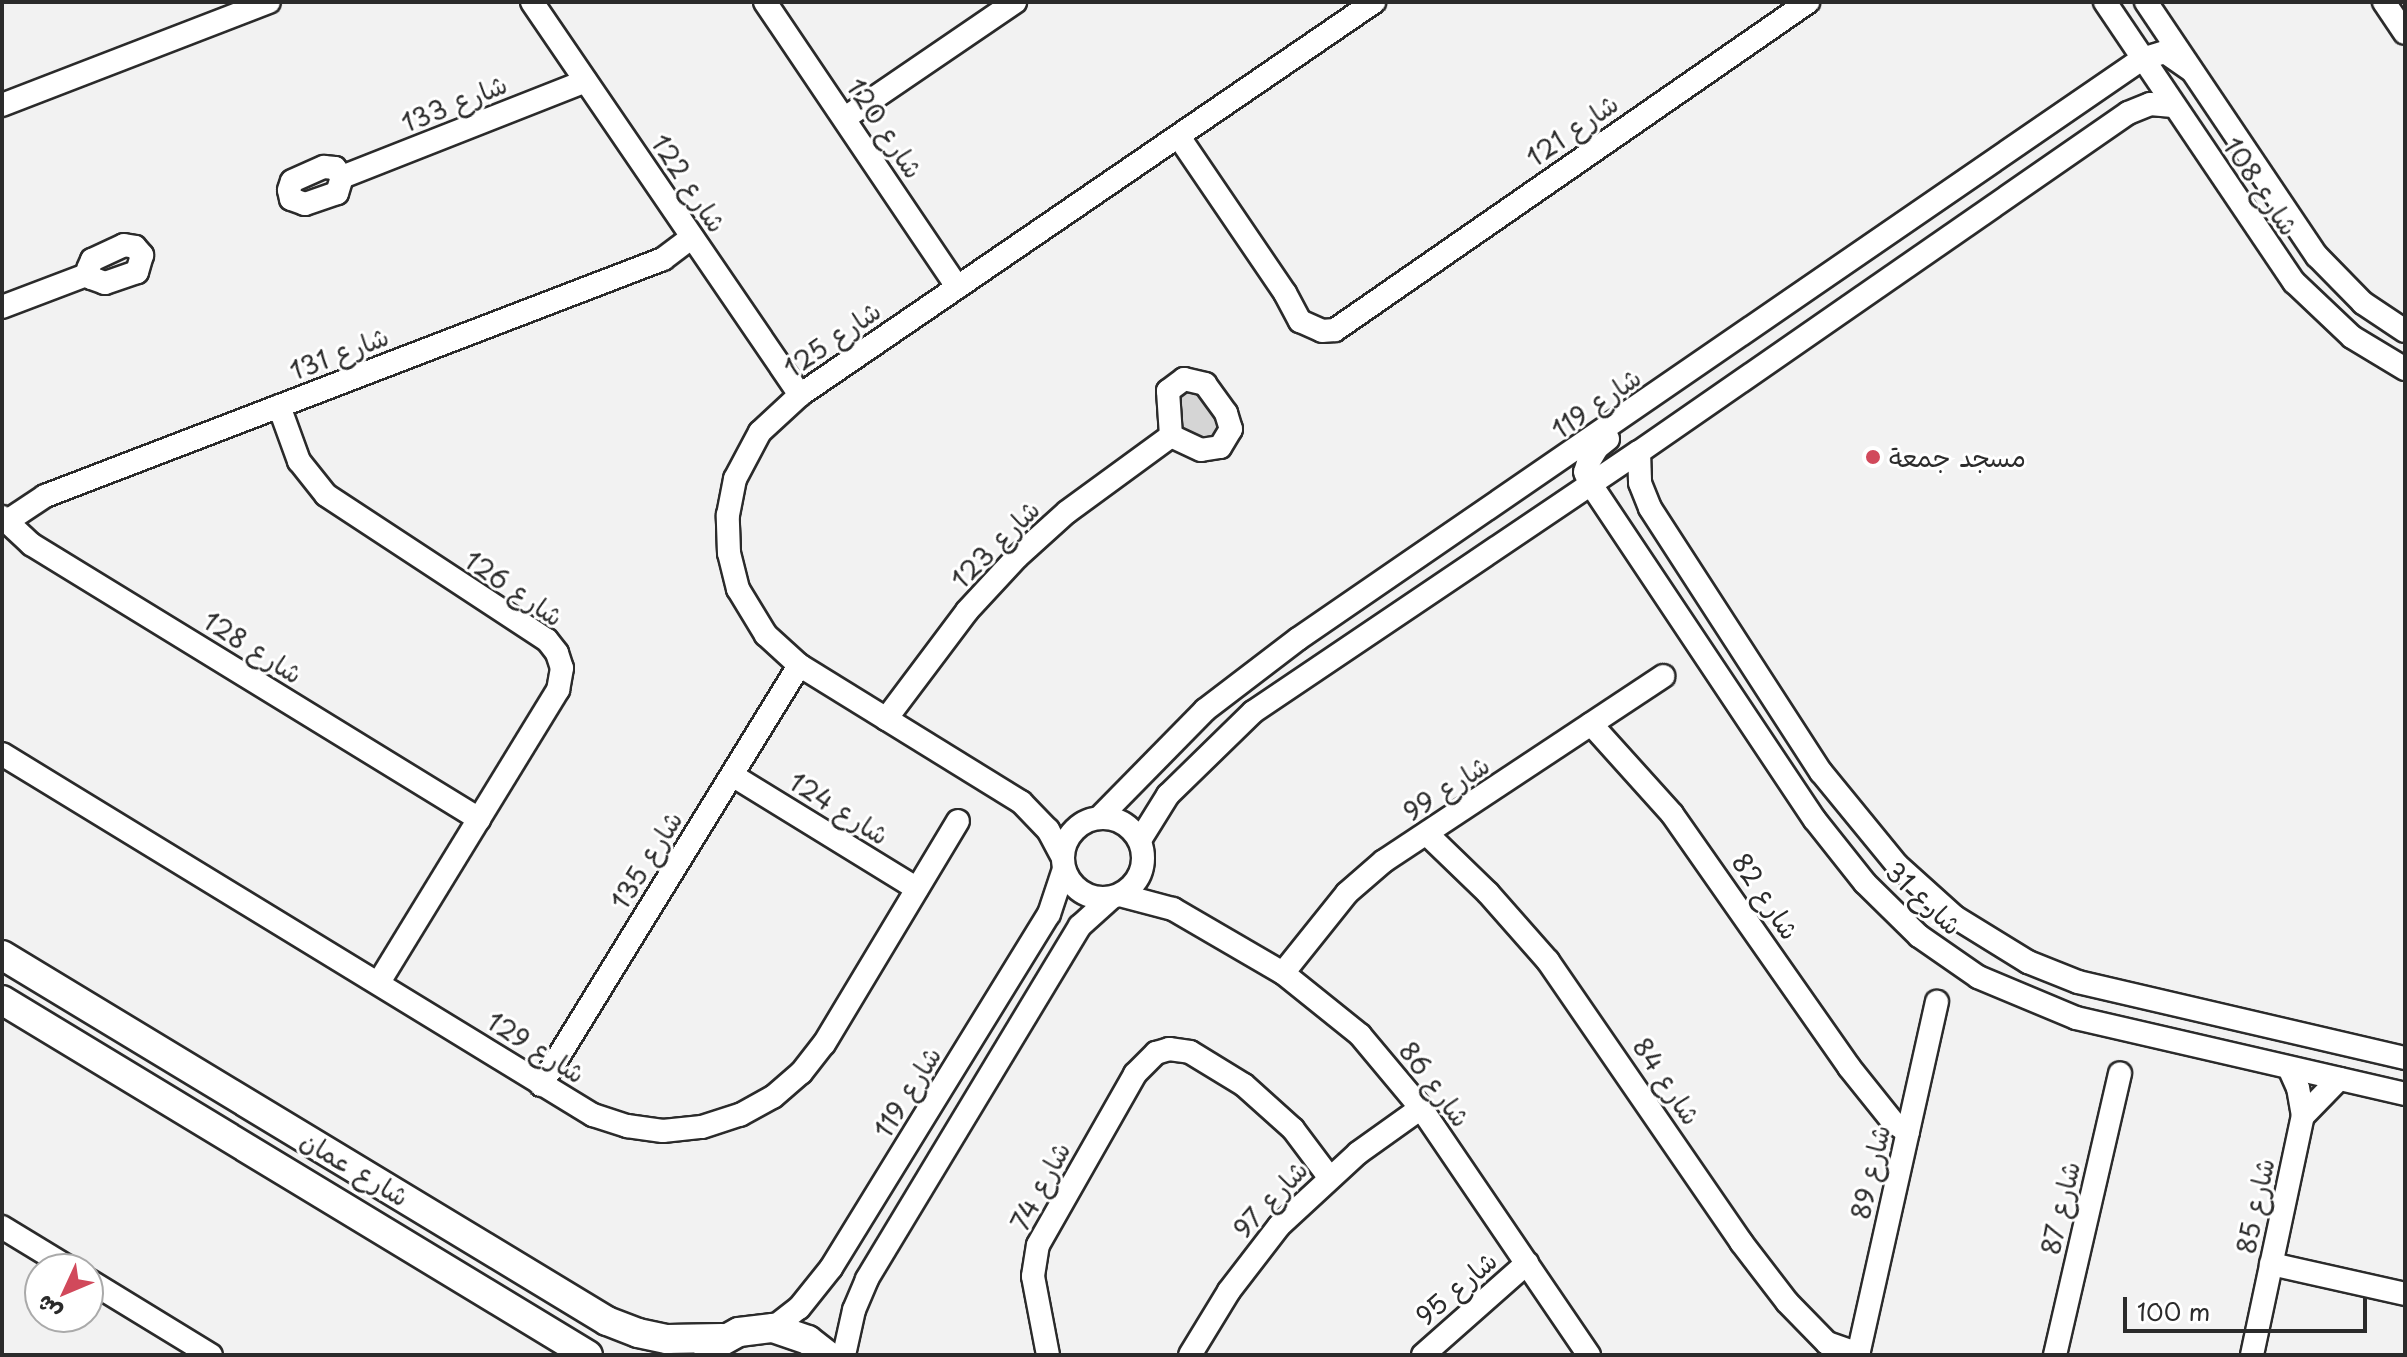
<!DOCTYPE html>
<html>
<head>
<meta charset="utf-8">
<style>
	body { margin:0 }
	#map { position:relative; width:2407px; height:1357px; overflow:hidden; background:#f2f2f2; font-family:"Playpen Sans","Playpen Sans Arabic",sans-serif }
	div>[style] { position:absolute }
	.green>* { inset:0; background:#d5d5d5 }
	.roads { filter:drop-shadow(2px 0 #2b2b2b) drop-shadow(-2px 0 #2b2b2b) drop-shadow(0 2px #2b2b2b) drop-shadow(0 -2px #2b2b2b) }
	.minor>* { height:22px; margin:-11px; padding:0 11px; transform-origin:11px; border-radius:11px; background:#fff }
	.minor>.ring { margin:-11px; padding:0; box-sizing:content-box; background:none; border:22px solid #fff; border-radius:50% }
	.major>* { height:28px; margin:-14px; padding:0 14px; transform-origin:14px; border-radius:14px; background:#fff }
	.dots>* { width:22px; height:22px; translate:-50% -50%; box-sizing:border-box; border:4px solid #fff; border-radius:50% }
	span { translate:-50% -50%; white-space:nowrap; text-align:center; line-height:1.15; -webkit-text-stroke:6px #fff; paint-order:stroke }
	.street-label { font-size:26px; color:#2b2b2b }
	.poi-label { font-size:26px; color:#2b2b2b }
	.left { translate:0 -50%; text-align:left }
	.frame { position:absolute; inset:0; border:4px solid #2b2b2b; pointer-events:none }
	.north { position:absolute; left:24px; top:1253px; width:80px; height:80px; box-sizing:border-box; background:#fff; border:2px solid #aaa; border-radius:50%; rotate:226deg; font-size:22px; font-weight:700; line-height:32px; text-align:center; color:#2b2b2b }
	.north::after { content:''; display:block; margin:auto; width:28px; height:36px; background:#d1495b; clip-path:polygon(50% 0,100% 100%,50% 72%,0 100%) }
	.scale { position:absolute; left:2123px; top:1297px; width:244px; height:36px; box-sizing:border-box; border:4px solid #2b2b2b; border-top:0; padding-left:10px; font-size:24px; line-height:28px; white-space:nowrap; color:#2b2b2b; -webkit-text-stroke:6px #fff; paint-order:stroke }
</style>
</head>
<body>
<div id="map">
	<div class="green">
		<div style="clip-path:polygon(1191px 384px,1222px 420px,1218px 441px,1189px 441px,1172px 412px,1172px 398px)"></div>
	</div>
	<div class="roads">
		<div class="minor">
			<div style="left:532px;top:2px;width:476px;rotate:55.7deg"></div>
			<div style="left:765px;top:2px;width:344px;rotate:56deg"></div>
			<div style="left:2105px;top:2px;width:338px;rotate:56deg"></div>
			<div style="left:2294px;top:282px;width:80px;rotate:43.5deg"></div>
			<div style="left:2352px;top:337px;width:62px;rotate:31.1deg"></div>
			<div style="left:2146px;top:2px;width:306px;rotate:56.1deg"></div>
			<div style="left:2317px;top:256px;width:66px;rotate:45.6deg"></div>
			<div style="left:2363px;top:303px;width:50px;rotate:33.7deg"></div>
			<div style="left:2384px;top:2px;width:37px;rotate:56deg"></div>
			<div style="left:2px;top:105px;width:286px;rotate:-21.1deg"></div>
			<div style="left:845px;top:118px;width:206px;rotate:-34.3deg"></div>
			<div style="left:1179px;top:137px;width:189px;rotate:55.8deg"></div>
			<div style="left:1285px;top:293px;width:32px;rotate:62deg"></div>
			<div style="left:1300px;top:321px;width:24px;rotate:24deg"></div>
			<div style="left:1322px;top:331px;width:13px;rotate:-4deg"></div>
			<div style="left:1335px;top:330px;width:576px;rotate:-34.74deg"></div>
			<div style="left:324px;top:167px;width:11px;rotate:5deg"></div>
			<div style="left:335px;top:168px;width:11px;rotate:52deg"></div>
			<div style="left:342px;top:177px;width:17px;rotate:107deg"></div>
			<div style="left:337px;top:193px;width:34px;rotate:161deg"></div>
			<div style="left:305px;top:204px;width:15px;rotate:-160deg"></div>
			<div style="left:291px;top:199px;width:9px;rotate:-103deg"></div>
			<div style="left:289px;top:190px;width:9px;rotate:-72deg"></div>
			<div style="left:292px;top:181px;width:35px;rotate:-24deg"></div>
			<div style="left:342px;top:177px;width:262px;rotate:-21.5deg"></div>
			<div style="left:124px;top:245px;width:11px;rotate:10deg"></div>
			<div style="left:135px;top:247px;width:11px;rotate:49deg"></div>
			<div style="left:142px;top:255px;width:18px;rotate:106deg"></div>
			<div style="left:137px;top:272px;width:34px;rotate:161deg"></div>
			<div style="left:105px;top:283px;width:15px;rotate:-160deg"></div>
			<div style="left:91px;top:278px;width:9px;rotate:-108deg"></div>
			<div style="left:88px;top:269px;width:10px;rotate:-66deg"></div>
			<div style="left:92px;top:260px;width:35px;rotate:-25deg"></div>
			<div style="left:2px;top:307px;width:93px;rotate:-20.8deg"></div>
			<div style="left:1184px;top:379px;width:22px;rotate:13deg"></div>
			<div style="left:1205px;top:384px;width:36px;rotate:54deg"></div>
			<div style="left:1226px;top:413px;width:17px;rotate:73deg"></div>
			<div style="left:1231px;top:429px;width:21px;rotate:121deg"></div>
			<div style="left:1220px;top:447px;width:19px;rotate:171deg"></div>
			<div style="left:1201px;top:450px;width:33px;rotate:-155deg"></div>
			<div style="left:1171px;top:436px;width:45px;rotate:-93.8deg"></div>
			<div style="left:1168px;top:391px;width:20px;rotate:-37deg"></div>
			<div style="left:279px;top:406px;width:59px;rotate:70deg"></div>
			<div style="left:299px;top:461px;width:43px;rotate:51.5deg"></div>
			<div style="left:326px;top:495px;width:264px;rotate:33.3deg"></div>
			<div style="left:547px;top:640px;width:16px;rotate:52deg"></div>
			<div style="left:557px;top:653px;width:16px;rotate:72deg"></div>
			<div style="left:562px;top:668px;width:22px;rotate:100deg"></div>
			<div style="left:558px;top:690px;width:342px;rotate:121.5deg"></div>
			<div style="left:1608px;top:439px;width:14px;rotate:141deg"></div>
			<div style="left:1597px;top:448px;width:17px;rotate:121deg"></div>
			<div style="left:1588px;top:463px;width:9px;rotate:108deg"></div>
			<div style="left:1585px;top:472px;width:12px;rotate:66deg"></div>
			<div style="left:1590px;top:483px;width:405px;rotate:56.3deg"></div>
			<div style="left:1815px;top:820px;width:80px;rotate:51.6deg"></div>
			<div style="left:1865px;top:883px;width:76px;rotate:44.5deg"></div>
			<div style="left:1919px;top:936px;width:72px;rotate:34.8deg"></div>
			<div style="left:1978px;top:977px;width:106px;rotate:22.7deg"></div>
			<div style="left:2076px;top:1018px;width:338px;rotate:13deg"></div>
			<div style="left:1639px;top:452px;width:31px;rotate:88deg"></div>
			<div style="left:1640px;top:483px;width:27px;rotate:68deg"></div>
			<div style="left:1650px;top:508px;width:315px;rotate:57.1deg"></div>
			<div style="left:1821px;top:772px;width:120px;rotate:50.7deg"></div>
			<div style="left:1897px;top:865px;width:78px;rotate:41.9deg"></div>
			<div style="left:1955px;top:917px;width:86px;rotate:31.7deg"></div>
			<div style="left:2028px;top:962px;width:54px;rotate:21.8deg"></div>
			<div style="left:2078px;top:982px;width:336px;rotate:13.1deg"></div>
			<div style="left:2px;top:517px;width:40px;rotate:43deg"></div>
			<div style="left:31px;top:544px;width:526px;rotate:31.54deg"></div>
			<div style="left:6px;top:522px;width:47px;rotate:-33.7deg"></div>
			<div style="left:45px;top:496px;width:662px;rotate:-20.98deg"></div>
			<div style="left:663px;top:259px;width:36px;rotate:-37deg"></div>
			<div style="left:886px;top:719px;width:135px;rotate:-53.1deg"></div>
			<div style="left:967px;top:611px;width:74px;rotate:-47.2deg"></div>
			<div style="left:1017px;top:557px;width:67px;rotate:-42deg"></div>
			<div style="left:1067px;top:512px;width:129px;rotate:-36.2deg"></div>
			<div style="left:1591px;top:724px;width:121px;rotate:48deg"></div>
			<div style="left:1672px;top:814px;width:309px;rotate:55deg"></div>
			<div style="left:1849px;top:1067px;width:70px;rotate:51.3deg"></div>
			<div style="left:1893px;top:1122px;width:18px;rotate:34deg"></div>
			<div style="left:2px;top:754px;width:693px;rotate:31.42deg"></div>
			<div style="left:593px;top:1115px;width:36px;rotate:18deg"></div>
			<div style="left:627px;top:1126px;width:36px;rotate:8deg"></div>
			<div style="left:663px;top:1131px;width:39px;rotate:-6deg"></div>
			<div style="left:702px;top:1127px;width:40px;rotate:-18deg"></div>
			<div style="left:740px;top:1115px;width:38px;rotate:-29deg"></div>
			<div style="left:773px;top:1097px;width:37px;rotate:-41deg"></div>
			<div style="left:801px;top:1073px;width:37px;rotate:-52deg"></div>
			<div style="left:824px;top:1044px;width:260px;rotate:-59deg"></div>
			<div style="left:732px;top:775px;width:217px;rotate:31.6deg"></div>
			<div style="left:1100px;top:817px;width:150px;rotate:-45.5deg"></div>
			<div style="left:1205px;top:710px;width:117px;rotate:-37.4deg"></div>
			<div style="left:1298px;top:639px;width:1024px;rotate:-34.5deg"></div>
			<div style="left:2142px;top:59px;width:24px;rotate:-17deg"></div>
			<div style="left:2165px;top:52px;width:32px;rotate:35deg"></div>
			<div class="ring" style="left:1063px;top:818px;width:58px;height:58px"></div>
			<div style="left:1427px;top:834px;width:85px;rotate:44deg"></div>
			<div style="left:1488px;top:893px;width:91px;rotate:48.6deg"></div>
			<div style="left:1548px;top:961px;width:341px;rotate:55.5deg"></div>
			<div style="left:1741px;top:1242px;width:76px;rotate:52.5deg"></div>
			<div style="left:1787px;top:1302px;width:57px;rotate:45.7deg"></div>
			<div style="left:1827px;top:1343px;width:34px;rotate:19deg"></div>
			<div style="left:1140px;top:840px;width:53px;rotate:-58.1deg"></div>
			<div style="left:1168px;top:795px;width:119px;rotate:-44.3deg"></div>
			<div style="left:1253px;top:712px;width:465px;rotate:-34deg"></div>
			<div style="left:1639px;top:452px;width:595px;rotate:-34.73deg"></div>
			<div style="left:2128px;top:113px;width:24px;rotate:-22deg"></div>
			<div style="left:2150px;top:104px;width:23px;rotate:5deg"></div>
			<div style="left:1062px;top:856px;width:30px;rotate:-118deg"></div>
			<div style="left:1048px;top:830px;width:39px;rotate:-134deg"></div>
			<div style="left:1021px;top:802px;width:261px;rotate:-148.3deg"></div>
			<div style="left:799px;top:665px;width:45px;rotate:-137.7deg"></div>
			<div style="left:766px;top:635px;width:54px;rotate:-121.3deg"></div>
			<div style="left:738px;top:589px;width:37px;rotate:-104deg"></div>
			<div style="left:729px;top:553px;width:38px;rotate:-92deg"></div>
			<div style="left:728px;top:515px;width:37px;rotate:-79deg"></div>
			<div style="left:735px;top:479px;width:53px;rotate:-62deg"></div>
			<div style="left:760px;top:432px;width:54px;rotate:-42.8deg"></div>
			<div style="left:800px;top:395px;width:696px;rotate:-34.4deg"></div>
			<div style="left:1120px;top:895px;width:55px;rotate:14.8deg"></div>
			<div style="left:1173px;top:909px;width:127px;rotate:30.2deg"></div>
			<div style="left:1283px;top:973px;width:99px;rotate:38.8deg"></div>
			<div style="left:1360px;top:1035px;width:95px;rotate:50.1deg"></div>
			<div style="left:1421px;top:1108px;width:299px;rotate:55.8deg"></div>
			<div style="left:1283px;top:973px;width:102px;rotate:-51.3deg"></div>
			<div style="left:1347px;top:893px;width:49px;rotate:-40.9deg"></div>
			<div style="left:1384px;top:861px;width:335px;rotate:-33.5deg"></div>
			<div style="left:541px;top:1085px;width:493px;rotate:-58.4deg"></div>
			<div style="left:2303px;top:1116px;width:52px;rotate:-45.8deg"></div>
			<div style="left:2px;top:1227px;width:81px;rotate:31.3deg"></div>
			<div style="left:2271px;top:1264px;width:137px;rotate:12.6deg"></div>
			<div style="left:88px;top:1280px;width:144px;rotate:31.4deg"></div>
			<div style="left:773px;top:1328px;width:33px;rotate:-38deg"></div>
			<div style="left:799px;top:1308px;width:51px;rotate:-51.3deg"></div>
			<div style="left:831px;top:1268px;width:416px;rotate:-58.4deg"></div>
			<div style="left:1049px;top:914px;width:47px;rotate:-71.6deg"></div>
			<div style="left:844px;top:1355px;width:46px;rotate:-77.5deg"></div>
			<div style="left:854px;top:1310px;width:34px;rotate:-67deg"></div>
			<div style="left:867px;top:1279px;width:412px;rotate:-58.9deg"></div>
			<div style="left:1080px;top:926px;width:42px;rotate:-42.1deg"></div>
			<div style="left:1048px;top:1355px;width:80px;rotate:-100.8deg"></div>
			<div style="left:1033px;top:1276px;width:31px;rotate:-81deg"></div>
			<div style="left:1038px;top:1245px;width:197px;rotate:-60.4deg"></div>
			<div style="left:1135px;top:1074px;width:30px;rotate:-45deg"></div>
			<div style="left:1156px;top:1053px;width:14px;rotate:-17deg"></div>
			<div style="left:1169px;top:1049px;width:21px;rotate:8deg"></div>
			<div style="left:1190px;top:1052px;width:63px;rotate:31.4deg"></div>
			<div style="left:1244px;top:1085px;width:66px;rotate:41.9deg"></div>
			<div style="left:1293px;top:1129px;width:60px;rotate:53.1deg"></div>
			<div style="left:1190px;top:1355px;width:75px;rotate:-58.6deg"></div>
			<div style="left:1229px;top:1291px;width:82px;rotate:-52.4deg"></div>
			<div style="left:1279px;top:1226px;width:108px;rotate:-42.7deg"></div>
			<div style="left:1358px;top:1153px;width:77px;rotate:-35.5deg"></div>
			<div style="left:1423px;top:1355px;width:139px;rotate:-41.5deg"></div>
			<div style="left:1858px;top:1355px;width:362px;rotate:-77.4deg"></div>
			<div style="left:2055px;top:1355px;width:289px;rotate:-77deg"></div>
			<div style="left:2252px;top:1355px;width:244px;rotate:-78deg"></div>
			<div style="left:2303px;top:1116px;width:28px;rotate:-100deg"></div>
			<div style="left:2298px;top:1088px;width:22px;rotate:-114deg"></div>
		</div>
		<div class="major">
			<div style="left:2px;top:955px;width:707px;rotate:31.17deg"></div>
			<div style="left:607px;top:1321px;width:33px;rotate:21deg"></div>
			<div style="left:638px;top:1333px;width:30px;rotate:12deg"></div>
			<div style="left:667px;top:1339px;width:55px;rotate:-1deg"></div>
			<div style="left:2px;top:1000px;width:685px;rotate:31.21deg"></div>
			<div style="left:708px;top:1349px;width:35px;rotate:-29deg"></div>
			<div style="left:739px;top:1332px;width:34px;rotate:-7deg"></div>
			<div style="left:773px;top:1328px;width:37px;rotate:19deg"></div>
			<div style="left:808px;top:1340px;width:24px;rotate:38deg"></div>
		</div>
	</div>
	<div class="dots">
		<div style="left:1873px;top:457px;background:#d1495b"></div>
	</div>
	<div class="street-label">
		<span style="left:454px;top:103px;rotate:-22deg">شارع 133</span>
		<span style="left:885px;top:128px;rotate:56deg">شارع 120</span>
		<span style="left:1572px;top:130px;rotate:-35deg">شارع 121</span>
		<span style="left:689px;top:183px;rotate:56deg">شارع 122</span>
		<span style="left:2261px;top:186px;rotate:56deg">شارع 108</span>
		<span style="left:832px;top:339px;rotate:-35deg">شارع 125</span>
		<span style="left:339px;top:353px;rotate:-21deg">شارع 131</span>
		<span style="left:1596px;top:403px;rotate:-35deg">شارع 119</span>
		<span style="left:995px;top:544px;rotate:-45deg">شارع 123</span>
		<span style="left:514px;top:588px;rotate:34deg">شارع 126</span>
		<span style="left:253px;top:647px;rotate:32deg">شارع 128</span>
		<span style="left:1446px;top:788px;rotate:-33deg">شارع 99</span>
		<span style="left:839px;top:808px;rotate:32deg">شارع 124</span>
		<span style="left:646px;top:860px;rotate:-58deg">شارع 135</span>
		<span style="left:1766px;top:896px;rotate:56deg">شارع 82</span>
		<span style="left:1924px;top:898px;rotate:43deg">شارع 31</span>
		<span style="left:536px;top:1047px;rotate:32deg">شارع 129</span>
		<span style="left:1667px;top:1081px;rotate:56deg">شارع 84</span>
		<span style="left:1435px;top:1084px;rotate:53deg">شارع 86</span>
		<span style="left:907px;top:1092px;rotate:-58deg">شارع 119</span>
		<span style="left:355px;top:1168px;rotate:31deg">شارع عمان</span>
		<span style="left:1870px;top:1172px;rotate:-77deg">شارع 89</span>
		<span style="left:1040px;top:1186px;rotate:-62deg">شارع 74</span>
		<span style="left:1270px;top:1199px;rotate:-47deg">شارع 97</span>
		<span style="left:2255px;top:1206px;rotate:-78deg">شارع 85</span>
		<span style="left:2060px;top:1208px;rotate:-77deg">شارع 87</span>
		<span style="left:1456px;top:1288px;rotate:-41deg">شارع 95</span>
	</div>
	<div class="poi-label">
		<span class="left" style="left:1889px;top:457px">مسجد جمعة</span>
	</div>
	<div class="frame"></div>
	<div class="north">ش</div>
	<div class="scale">100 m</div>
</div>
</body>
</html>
